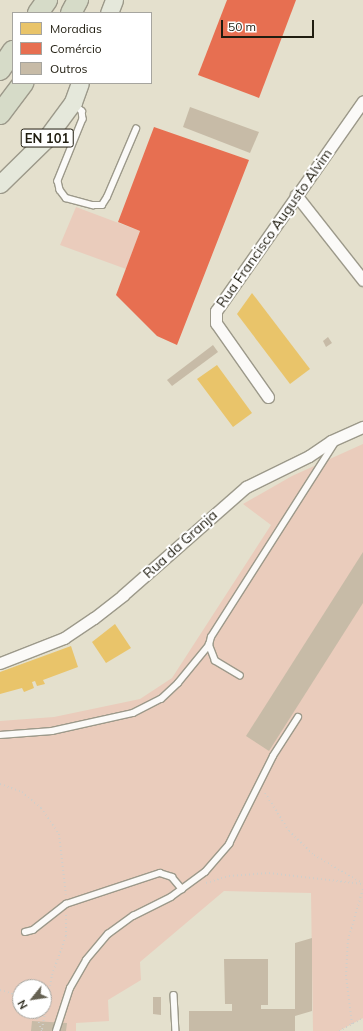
<!DOCTYPE html>
<html>
<head>
<meta charset="utf-8">
<style>
	body { margin:0 }
	#map { position:relative; width:363px; height:1031px; overflow:hidden; background:#e4e0cd; font-family:Mulish,sans-serif }
	div>[style] { position:absolute }
	.green>* { inset:0; background:#eaccbc }
	.homes>* { inset:0; background:#e9c46a }
	.shops>* { inset:0; background:#e76f51 }
	.building>* { inset:0; background:#c7bba7 }
	.path>* { height:2px; margin-top:-1px; transform-origin:0; background:repeating-linear-gradient(90deg,#d0cfca 0 1px,transparent 0 4px) }
	.roads { filter:drop-shadow(1px 0 #9c998a) drop-shadow(-1px 0 #9c998a) drop-shadow(0 1px #9c998a) drop-shadow(0 -1px #9c998a) }
	.lane>* { height:5.5px; margin:-2.75px; padding:0 2.75px; transform-origin:2.75px; border-radius:2.75px; background:#fbfaf8 }
	.street>* { height:11px; margin:-5.5px; padding:0 5.5px; transform-origin:5.5px; border-radius:5.5px; background:#fbfaf8 }
	.primary>* { height:17px; margin:-8.5px; padding:0 8.5px; transform-origin:8.5px; border-radius:8.5px; background:#e5e8db }
	.highway>* { height:20px; margin:-10px; padding:0 10px; transform-origin:10px; border-radius:10px; background:#d6dbc8 }
	span { translate:-50% -50%; white-space:nowrap; text-align:center; line-height:1.15; -webkit-text-stroke:4px #fff; paint-order:stroke }
	.shield-label span { padding:1px 3px; background:#fff; border:1px solid; border-radius:3px; -webkit-text-stroke-width:0 }
	.shield-label { font-size:13px; color:#201d10; font-weight:700 }
	.street-label { font-size:14px; color:#201d10 }
	.legend { position:absolute; left:12px; top:12px; width:140px; height:72px; box-sizing:border-box; background:#fff; border:1px solid #a6a59f; margin:0; padding:5px 7px; list-style:none; font-size:12px; color:#201d10 }
	.legend li { display:flex; align-items:center; gap:8px; height:20px }
	.legend b { width:20px; border:1px solid #a6a59f }
	.north { position:absolute; left:12px; top:979px; width:40px; height:40px; box-sizing:border-box; background:#fff; border:1px solid #a6a59f; border-radius:50%; rotate:240deg; font-size:11px; font-weight:700; line-height:16px; text-align:center; color:#201d10 }
	.north::after { content:''; display:block; margin:auto; width:14px; height:18px; background:#656152; clip-path:polygon(50% 0,100% 100%,50% 72%,0 100%) }
	.scale { position:absolute; left:221px; top:20px; width:93px; height:18px; box-sizing:border-box; border:2px solid #201d10; border-top:0; padding-left:5px; font-size:12px; line-height:14px; white-space:nowrap; color:#201d10; -webkit-text-stroke:3px #fff; paint-order:stroke }
</style>
</head>
<body>
<div id="map">
	<div class="green">
		<div style="clip-path:polygon(76px 207px,140px 231px,126px 269px,60px 245px)"></div>
		<div style="clip-path:polygon(evenodd,363px 444px,363px 1018px,339px 1031px,313px 1031px,311px 893px,224px 891px,140px 962px,141px 980px,108px 1000px,109px 1021px,76px 1023px,76px 1031px,0 1031px,0 721px,54px 717px,140px 699px,172px 678px,271px 525px,243px 504px,292px 476px,363px 444px,20px 987px,44px 987px,44px 1011px,20px 1011px,20px 987px)"></div>
	</div>
	<div class="homes">
		<div style="clip-path:polygon(252px 293px,310px 369px,290px 384px,237px 314px)"></div>
		<div style="clip-path:polygon(217px 365px,252px 413px,233px 427px,197px 379px)"></div>
		<div style="clip-path:polygon(115px 624px,131px 648px,106px 663px,92px 642px)"></div>
		<div style="clip-path:polygon(71px 646px,78px 667px,43px 680px,45px 684px,37px 686px,35px 681px,32px 682px,34px 688px,24px 692px,22px 688px,0 694px,0 672px)"></div>
	</div>
	<div class="shops">
		<div style="clip-path:polygon(227px 0,296px 0,259px 98px,198px 75px)"></div>
		<div style="clip-path:polygon(154px 127px,249px 160px,177px 345px,157px 336px,116px 295px,140px 231px,118px 222px)"></div>
	</div>
	<div class="building">
		<div style="clip-path:polygon(190px 107px,259px 132px,250px 153px,183px 127px)"></div>
		<div style="clip-path:polygon(328px 337px,332px 343px,326px 347px,323px 341px)"></div>
		<div style="clip-path:polygon(213px 345px,218px 352px,172px 386px,167px 380px)"></div>
		<div style="clip-path:polygon(363px 552px,363px 603px,269px 751px,246px 736px)"></div>
		<div style="clip-path:polygon(312px 938px,312px 1011px,295px 1016px,295px 1031px,189px 1031px,189px 1011px,232px 1011px,232px 1004px,225px 1004px,224px 959px,268px 959px,268px 1005px,261px 1005px,261px 1009px,295px 1009px,295px 943px)"></div>
		<div style="clip-path:polygon(153px 997px,161px 997px,161px 1015px,153px 1014px)"></div>
		<div style="clip-path:polygon(32px 1021px,67px 1023px,66px 1031px,31px 1031px)"></div>
	</div>
	<div class="path">
		<div style="left:0;top:784px;width:23px;rotate:20deg"></div>
		<div style="left:22px;top:792px;width:25px;rotate:40deg"></div>
		<div style="left:41px;top:808px;width:32px;rotate:55deg"></div>
		<div style="left:59px;top:834px;width:61px;rotate:83.5deg"></div>
		<div style="left:265px;top:793px;width:45px;rotate:57.7deg"></div>
		<div style="left:289px;top:831px;width:35px;rotate:44deg"></div>
		<div style="left:314px;top:855px;width:56px;rotate:30.3deg"></div>
		<div style="left:206px;top:883px;width:24px;rotate:-17deg"></div>
		<div style="left:229px;top:876px;width:40px;rotate:-4.3deg"></div>
		<div style="left:269px;top:873px;width:95px;rotate:6.7deg"></div>
		<div style="left:0;top:990px;width:21px;rotate:17deg"></div>
		<div style="left:34px;top:1011px;width:22px;rotate:68deg"></div>
		<div style="left:352px;top:1024px;width:48px;rotate:-97.1deg"></div>
		<div style="left:346px;top:976px;width:36px;rotate:-87deg"></div>
		<div style="left:348px;top:940px;width:53px;rotate:-73.6deg"></div>
		<div style="left:42px;top:1029px;width:55px;rotate:-79.5deg"></div>
		<div style="left:52px;top:975px;width:41px;rotate:-70.3deg"></div>
		<div style="left:66px;top:936px;width:21px;rotate:-90deg"></div>
		<div style="left:339px;top:1031px;width:27px;rotate:-28deg"></div>
	</div>
	<div class="roads">
		<div class="lane">
			<div style="left:74px;top:104px;width:11px;rotate:41deg"></div>
			<div style="left:82px;top:111px;width:8px;rotate:83deg"></div>
			<div style="left:83px;top:119px;width:67px;rotate:112deg"></div>
			<div style="left:58px;top:181px;width:9px;rotate:77deg"></div>
			<div style="left:60px;top:190px;width:10px;rotate:53deg"></div>
			<div style="left:66px;top:198px;width:28px;rotate:15deg"></div>
			<div style="left:93px;top:205px;width:9px"></div>
			<div style="left:102px;top:205px;width:9px;rotate:-58deg"></div>
			<div style="left:107px;top:197px;width:74px;rotate:-66.9deg"></div>
			<div style="left:240px;top:676px;width:29px;rotate:-149deg"></div>
			<div style="left:215px;top:661px;width:17px;rotate:-111deg"></div>
			<div style="left:209px;top:645px;width:8px;rotate:-76deg"></div>
			<div style="left:211px;top:637px;width:232px;rotate:-57.5deg"></div>
			<div style="left:0;top:735px;width:52px;rotate:-4.4deg"></div>
			<div style="left:52px;top:731px;width:83px;rotate:-12.5deg"></div>
			<div style="left:133px;top:713px;width:31px;rotate:-27deg"></div>
			<div style="left:161px;top:699px;width:23px;rotate:-43deg"></div>
			<div style="left:178px;top:683px;width:49px;rotate:-50.8deg"></div>
			<div style="left:25px;top:932px;width:8px;rotate:-14deg"></div>
			<div style="left:33px;top:930px;width:42px;rotate:-38.2deg"></div>
			<div style="left:66px;top:904px;width:99px;rotate:-18.3deg"></div>
			<div style="left:160px;top:873px;width:13px;rotate:18deg"></div>
			<div style="left:172px;top:877px;width:16px;rotate:50deg"></div>
			<div style="left:174px;top:995px;width:36px;rotate:87deg"></div>
			<div style="left:56px;top:1031px;width:45px;rotate:-72deg"></div>
			<div style="left:70px;top:988px;width:32px;rotate:-60deg"></div>
			<div style="left:86px;top:960px;width:34px;rotate:-50deg"></div>
			<div style="left:108px;top:934px;width:31px;rotate:-36deg"></div>
			<div style="left:133px;top:916px;width:42px;rotate:-26.6deg"></div>
			<div style="left:171px;top:897px;width:42px;rotate:-36.3deg"></div>
			<div style="left:205px;top:872px;width:37px;rotate:-49deg"></div>
			<div style="left:229px;top:844px;width:98px;rotate:-63.4deg"></div>
			<div style="left:273px;top:756px;width:46px;rotate:-57.3deg"></div>
		</div>
		<div class="street">
			<div style="left:296px;top:195px;width:108px;rotate:51.8deg"></div>
			<div style="left:268px;top:397px;width:90px;rotate:-125.1deg"></div>
			<div style="left:216px;top:323px;width:12px;rotate:-90deg"></div>
			<div style="left:216px;top:311px;width:256px;rotate:-55deg"></div>
			<div style="left:0;top:663px;width:69px;rotate:-21.3deg"></div>
			<div style="left:64px;top:638px;width:36px;rotate:-34deg"></div>
			<div style="left:94px;top:618px;width:37px;rotate:-38deg"></div>
			<div style="left:123px;top:595px;width:164px;rotate:-41.3deg"></div>
			<div style="left:246px;top:487px;width:70px;rotate:-26.2deg"></div>
			<div style="left:309px;top:456px;width:27px;rotate:-34deg"></div>
			<div style="left:331px;top:441px;width:35px;rotate:-24deg"></div>
		</div>
		<div class="primary">
			<div style="left:109px;top:13px;width:14px;rotate:-69deg"></div>
			<div style="left:0;top:184px;width:63px;rotate:-44.4deg"></div>
			<div style="left:45px;top:140px;width:47px;rotate:-53.6deg"></div>
			<div style="left:73px;top:102px;width:20px;rotate:-70deg"></div>
		</div>
		<div class="highway">
			<div style="left:38px;top:13px;width:16px;rotate:-55deg"></div>
			<div style="left:71px;top:13px;width:15px;rotate:-62deg"></div>
			<div style="left:0;top:70px;width:23px;rotate:-56deg"></div>
			<div style="left:0;top:114px;width:39px;rotate:-53deg"></div>
		</div>
	</div>
	<div class="shield-label">
		<span style="left:47px;top:138px">EN 101</span>
	</div>
	<div class="street-label">
		<span style="left:274px;top:228px;rotate:-55deg">Rua Francisco Augusto Alvim</span>
		<span style="left:180px;top:544px;rotate:-42deg">Rua da Granja</span>
	</div>
	<ul class="legend">
	<li><b style="height:11px;background:#e9c46a"></b>Moradias</li>
	<li><b style="height:11px;background:#e76f51"></b>Comércio</li>
	<li><b style="height:11px;background:#c7bba7"></b>Outros</li>
	</ul>
	<div class="north">N</div>
	<div class="scale">50 m</div>
</div>
</body>
</html>
